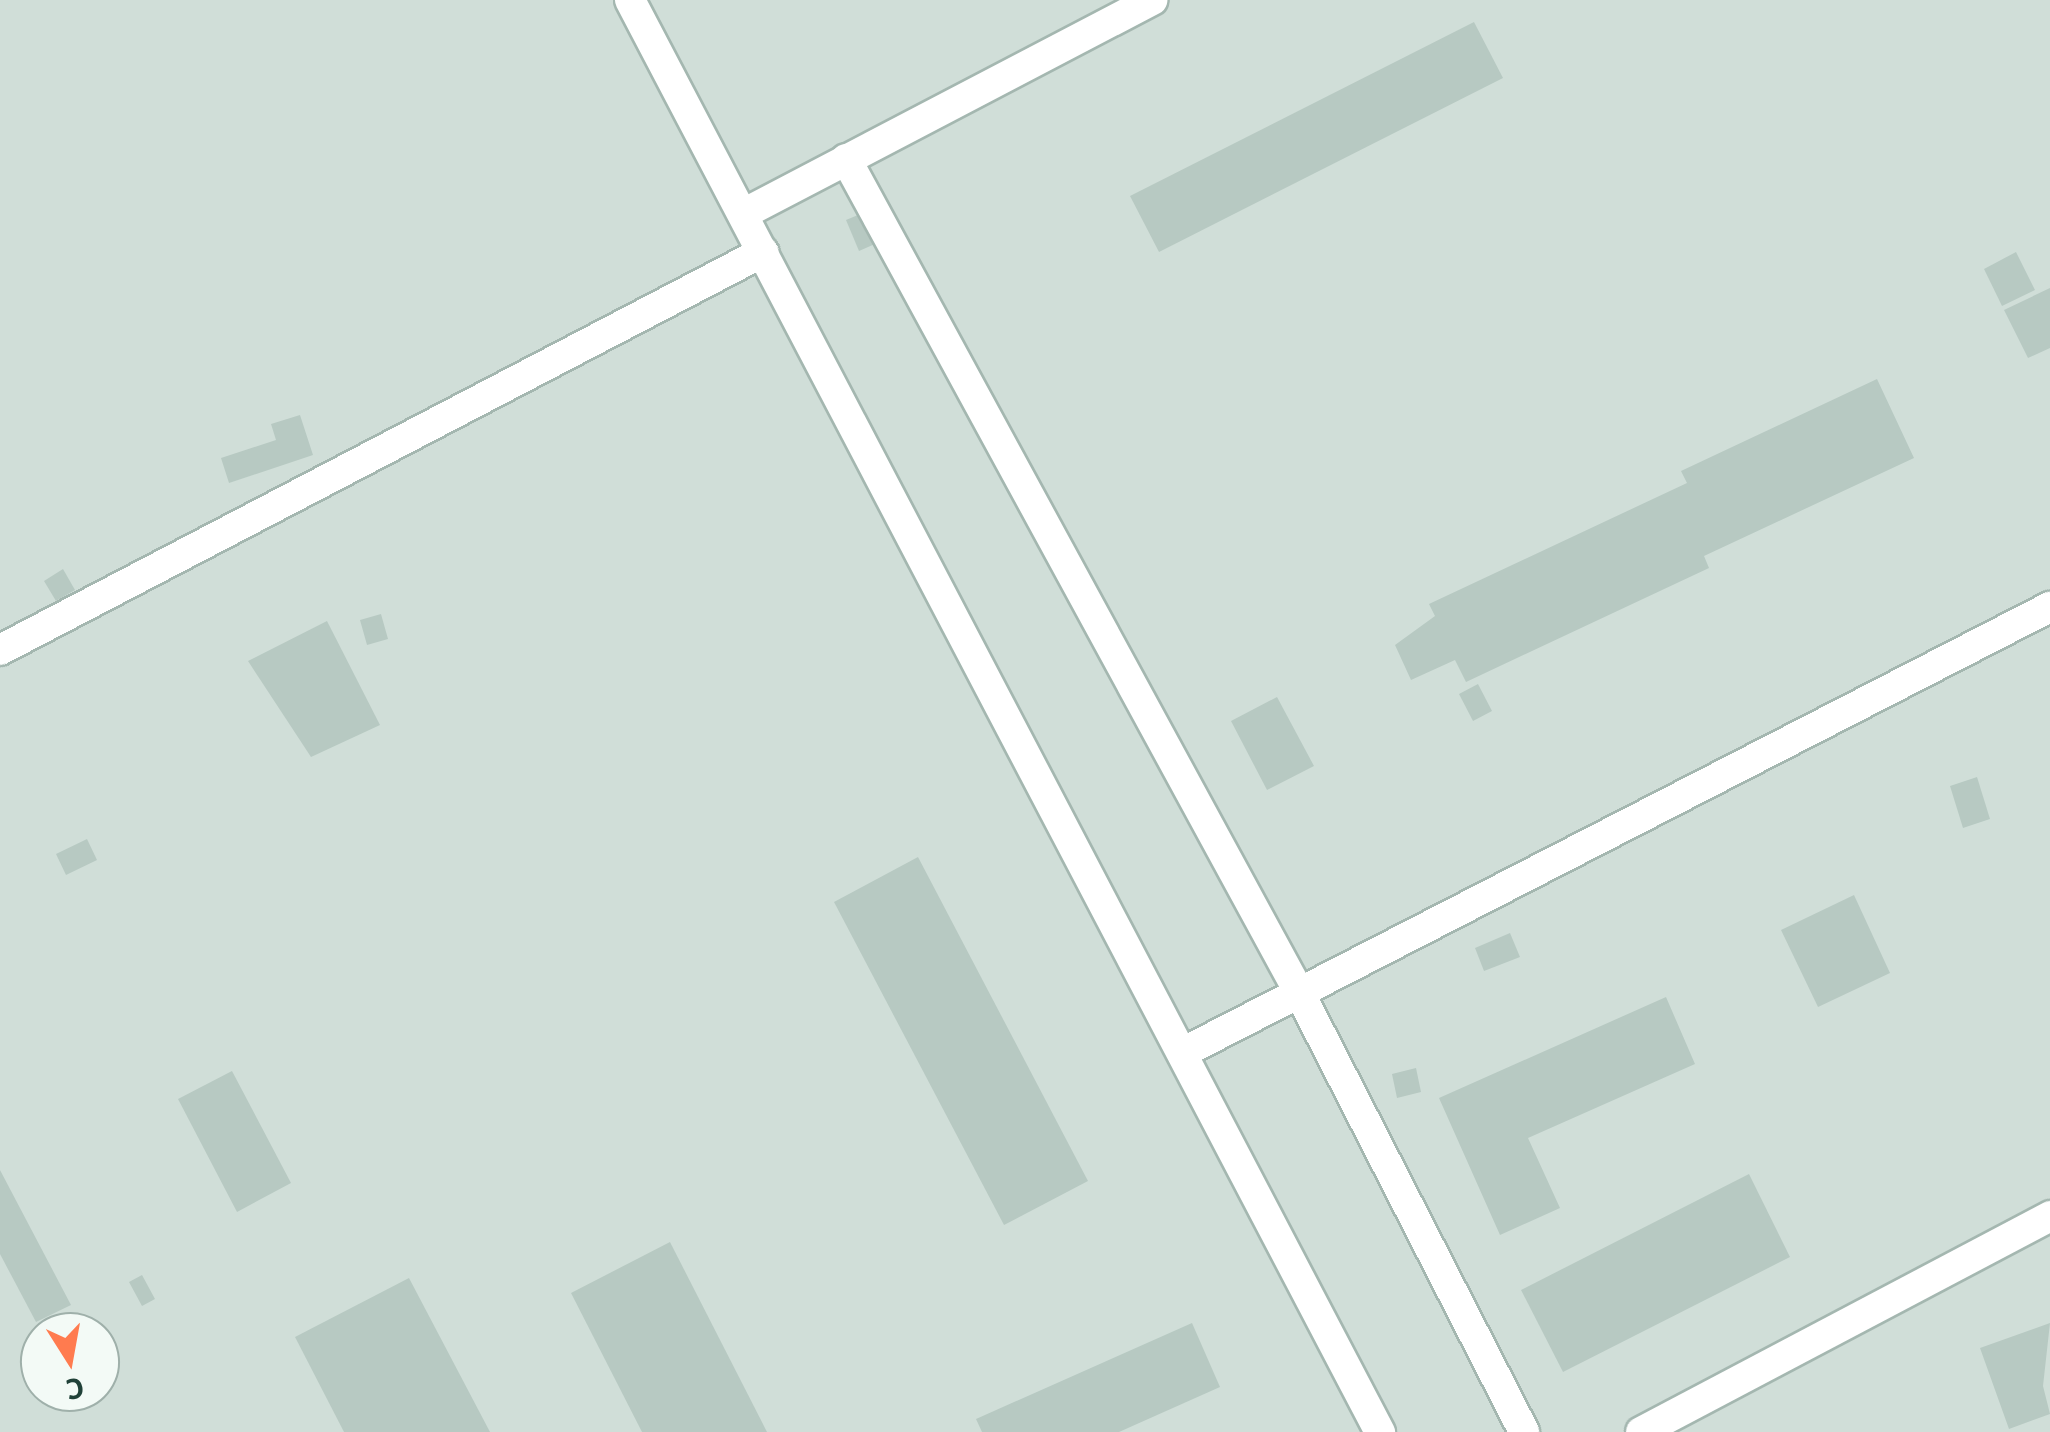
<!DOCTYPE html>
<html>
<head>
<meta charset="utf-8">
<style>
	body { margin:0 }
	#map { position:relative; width:2050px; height:1432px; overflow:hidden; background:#e2eee9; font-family:"Open Sans",sans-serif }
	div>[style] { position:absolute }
	.built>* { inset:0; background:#d0ded8 }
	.building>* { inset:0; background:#b7c9c2 }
	.roads { filter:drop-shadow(2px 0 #a4b7b0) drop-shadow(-2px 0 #a4b7b0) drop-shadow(0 2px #a4b7b0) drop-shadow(0 -2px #a4b7b0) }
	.minor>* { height:30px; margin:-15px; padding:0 15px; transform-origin:15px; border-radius:15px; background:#fff }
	span { translate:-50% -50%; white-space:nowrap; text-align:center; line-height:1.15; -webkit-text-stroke:9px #f3faf6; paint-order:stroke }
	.north { position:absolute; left:20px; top:1312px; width:100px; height:100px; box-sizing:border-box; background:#f3faf6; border:2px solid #9fb0aa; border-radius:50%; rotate:169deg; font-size:28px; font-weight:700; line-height:40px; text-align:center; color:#204138 }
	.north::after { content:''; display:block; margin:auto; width:35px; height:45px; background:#ff7b4f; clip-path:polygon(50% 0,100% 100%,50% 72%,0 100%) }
</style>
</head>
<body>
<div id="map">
	<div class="built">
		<div style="clip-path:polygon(evenodd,0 0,2050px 0,2050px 1432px,0 1432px,0 0,40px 1332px,100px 1332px,100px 1392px,40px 1392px,40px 1332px)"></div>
	</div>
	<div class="building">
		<div style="clip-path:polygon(1474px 22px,1503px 78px,1159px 252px,1130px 196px)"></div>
		<div style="clip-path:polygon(870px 210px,884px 240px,859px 251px,846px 220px)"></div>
		<div style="clip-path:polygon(2016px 252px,2035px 290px,2002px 306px,1984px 269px)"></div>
		<div style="clip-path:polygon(2050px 288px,2050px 348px,2028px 358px,2004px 310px)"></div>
		<div style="clip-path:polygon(1877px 379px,1914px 458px,1704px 556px,1709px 568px,1466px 682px,1455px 660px,1411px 680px,1395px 645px,1435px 616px,1429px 604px,1687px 483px,1681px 471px)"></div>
		<div style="clip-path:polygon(300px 415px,313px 455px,229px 483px,221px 458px,276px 440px,271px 424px)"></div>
		<div style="clip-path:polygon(63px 569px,75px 590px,56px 601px,44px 581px)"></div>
		<div style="clip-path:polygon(381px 614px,388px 639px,367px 645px,360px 620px)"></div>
		<div style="clip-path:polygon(327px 621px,380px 725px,311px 757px,248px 661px)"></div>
		<div style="clip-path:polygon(1478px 684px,1492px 711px,1473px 721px,1459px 694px)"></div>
		<div style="clip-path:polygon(1277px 697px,1314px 766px,1267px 790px,1231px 721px)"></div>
		<div style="clip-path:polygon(1977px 777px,1990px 819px,1963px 828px,1950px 786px)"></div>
		<div style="clip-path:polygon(87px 839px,97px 860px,66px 875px,56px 854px)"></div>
		<div style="clip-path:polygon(918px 857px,1088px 1181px,1004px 1225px,834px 902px)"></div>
		<div style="clip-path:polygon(1854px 895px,1890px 973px,1818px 1007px,1781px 930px)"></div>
		<div style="clip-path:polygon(1510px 933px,1520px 957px,1484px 971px,1475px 948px)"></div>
		<div style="clip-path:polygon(1666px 997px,1695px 1064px,1528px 1138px,1560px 1208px,1500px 1235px,1439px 1098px)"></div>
		<div style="clip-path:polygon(1416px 1068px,1421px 1092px,1397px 1098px,1392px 1074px)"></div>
		<div style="clip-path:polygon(232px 1071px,291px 1183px,237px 1212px,178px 1099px)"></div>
		<div style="clip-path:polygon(0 1170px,71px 1305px,36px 1322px,0 1254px)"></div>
		<div style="clip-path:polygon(1749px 1174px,1790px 1257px,1563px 1372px,1521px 1290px)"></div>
		<div style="clip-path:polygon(670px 1242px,767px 1432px,642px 1432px,571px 1293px)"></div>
		<div style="clip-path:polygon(142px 1275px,155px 1299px,142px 1306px,129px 1282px)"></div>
		<div style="clip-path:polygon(409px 1278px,490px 1432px,344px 1432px,295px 1337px)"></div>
		<div style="clip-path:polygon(1192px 1323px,1220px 1387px,1119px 1432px,982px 1432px,976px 1419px)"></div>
		<div style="clip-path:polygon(2050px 1323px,2043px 1386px,2050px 1414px,2009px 1429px,1980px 1348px)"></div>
	</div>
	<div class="roads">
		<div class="minor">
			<div style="left:630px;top:0;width:1617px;rotate:62.36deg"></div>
			<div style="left:846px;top:159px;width:948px;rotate:61.46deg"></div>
			<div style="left:1299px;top:992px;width:494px;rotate:62.9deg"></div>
			<div style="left:743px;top:214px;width:462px;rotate:-27.6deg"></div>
			<div style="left:0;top:650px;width:861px;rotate:-27.55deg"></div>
			<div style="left:1182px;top:1053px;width:976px;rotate:-27.2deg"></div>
			<div style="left:1641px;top:1432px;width:463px;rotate:-27.8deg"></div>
		</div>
	</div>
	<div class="north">С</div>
</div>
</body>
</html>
